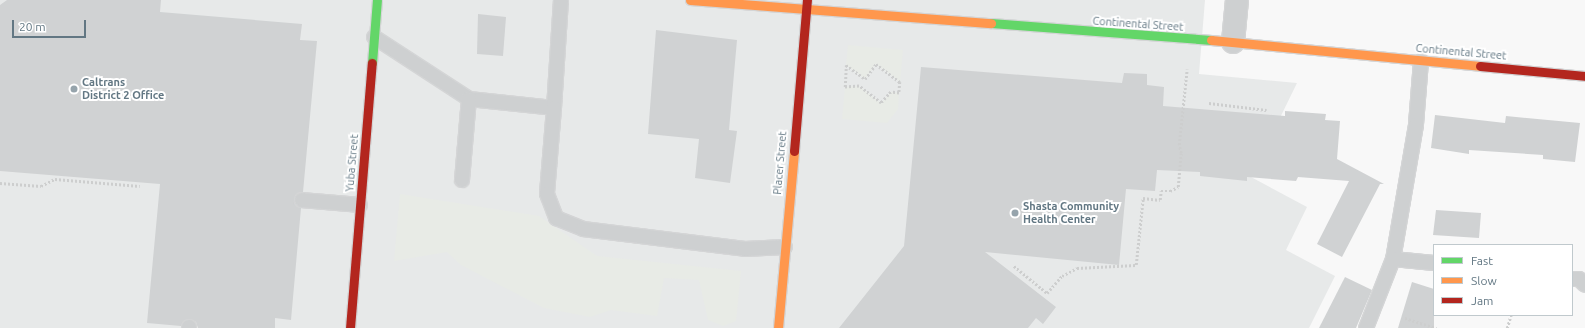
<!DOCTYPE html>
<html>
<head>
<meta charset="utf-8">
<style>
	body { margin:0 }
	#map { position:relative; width:1585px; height:328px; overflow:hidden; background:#f8f8f8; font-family:Ubuntu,sans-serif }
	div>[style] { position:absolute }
	.built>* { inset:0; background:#e7e9e9 }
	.green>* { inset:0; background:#e8ebe6 }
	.building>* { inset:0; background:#d0d2d3 }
	.path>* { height:2.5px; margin-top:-1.25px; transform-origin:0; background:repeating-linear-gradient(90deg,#cdcece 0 2px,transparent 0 4px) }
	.roads { filter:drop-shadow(1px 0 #d4d5d6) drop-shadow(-1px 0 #d4d5d6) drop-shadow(0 1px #d4d5d6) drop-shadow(0 -1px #d4d5d6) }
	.lane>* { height:14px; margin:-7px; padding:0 7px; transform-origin:7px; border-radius:7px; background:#ced0d1 }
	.street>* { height:22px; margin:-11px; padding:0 11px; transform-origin:11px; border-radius:11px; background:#ced0d1 }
	.fast>* { height:9px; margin:-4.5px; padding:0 4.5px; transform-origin:4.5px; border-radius:4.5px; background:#63d668 }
	.slow>* { height:9px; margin:-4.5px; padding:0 4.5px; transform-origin:4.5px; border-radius:4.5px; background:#ff974d }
	.jam>* { height:9px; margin:-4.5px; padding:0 4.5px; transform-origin:4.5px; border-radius:4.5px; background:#b3261e }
	.dots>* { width:11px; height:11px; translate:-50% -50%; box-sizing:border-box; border:2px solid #fff; border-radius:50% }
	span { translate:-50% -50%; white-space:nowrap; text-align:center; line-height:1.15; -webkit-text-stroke:4px #fff; paint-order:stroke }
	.street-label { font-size:11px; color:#627783 }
	.poi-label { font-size:11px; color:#627783; font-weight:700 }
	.left { translate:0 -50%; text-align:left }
	.legend { position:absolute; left:1433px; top:244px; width:140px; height:72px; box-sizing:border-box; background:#fff; border:1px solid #c0c9cd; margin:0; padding:5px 7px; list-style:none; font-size:12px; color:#627783 }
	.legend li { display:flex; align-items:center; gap:8px; height:20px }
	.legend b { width:20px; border:1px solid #c0c9cd }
	.scale { position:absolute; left:12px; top:20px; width:74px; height:18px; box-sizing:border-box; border:2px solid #627783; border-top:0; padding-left:5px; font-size:12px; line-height:14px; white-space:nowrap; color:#627783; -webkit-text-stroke:3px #fff; paint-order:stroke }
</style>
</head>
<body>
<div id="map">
	<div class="built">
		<div style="clip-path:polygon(0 0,1205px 0,1199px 74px,1297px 83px,1251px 177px,1307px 207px,1286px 250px,1335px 276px,1309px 328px,0 328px)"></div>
	</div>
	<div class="green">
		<div style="clip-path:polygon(848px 45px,903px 50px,900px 82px,876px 64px,865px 79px,846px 65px)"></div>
		<div style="clip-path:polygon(859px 86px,881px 103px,891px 92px,899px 93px,898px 109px,887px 123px,842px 119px,845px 87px)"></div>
		<div style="clip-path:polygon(400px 194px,539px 216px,597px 256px,741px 271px,736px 321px,723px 326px,708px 320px,699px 280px,664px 278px,657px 316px,611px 310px,590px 317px,544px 308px,461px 265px,447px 252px,394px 261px)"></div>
	</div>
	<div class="building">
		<div style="clip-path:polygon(7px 0,161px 0,160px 12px,302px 24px,300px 40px,317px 41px,303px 192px,294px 199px,295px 204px,301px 208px,291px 320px,275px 318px,275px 328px,198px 328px,196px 322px,189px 319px,181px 326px,147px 323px,160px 184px,0 171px,0 5px)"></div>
		<div style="clip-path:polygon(478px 14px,506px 17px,503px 56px,477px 54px)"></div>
		<div style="clip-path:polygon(656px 30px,737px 40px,729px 130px,737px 131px,730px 183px,695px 178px,699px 139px,648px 134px)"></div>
		<div style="clip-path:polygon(921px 67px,1122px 83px,1124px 73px,1147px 74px,1147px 85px,1164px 87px,1163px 106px,1285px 116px,1285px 111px,1326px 114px,1325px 120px,1340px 121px,1337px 159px,1384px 184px,1380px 184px,1342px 257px,1317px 244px,1349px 181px,1298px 177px,1296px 181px,1247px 177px,1247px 181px,1200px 176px,1200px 172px,1157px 170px,1155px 191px,1126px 189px,1119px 265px,985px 252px,1056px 307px,1043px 324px,1036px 318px,1028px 328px,839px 328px,904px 246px)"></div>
		<div style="clip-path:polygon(1435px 115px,1505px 123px,1506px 116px,1580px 123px,1575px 162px,1543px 159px,1543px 155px,1469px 150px,1469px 154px,1431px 148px)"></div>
		<div style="clip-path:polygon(1436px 210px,1481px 213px,1479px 238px,1433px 235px)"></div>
		<div style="clip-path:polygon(1345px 277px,1372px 290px,1356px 328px,1319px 328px)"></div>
		<div style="clip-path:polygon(1412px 282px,1434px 289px,1434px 328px,1398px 328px)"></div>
	</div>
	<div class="path">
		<div style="left:876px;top:64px;width:30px;rotate:37deg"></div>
		<div style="left:900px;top:82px;width:11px;rotate:95deg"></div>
		<div style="left:899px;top:93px;width:8px;rotate:-173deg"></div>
		<div style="left:891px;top:92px;width:15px;rotate:132deg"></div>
		<div style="left:881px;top:103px;width:28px;rotate:-142deg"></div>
		<div style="left:859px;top:86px;width:14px;rotate:176deg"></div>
		<div style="left:845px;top:87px;width:22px;rotate:-87deg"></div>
		<div style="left:846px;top:65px;width:24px;rotate:36deg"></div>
		<div style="left:865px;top:79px;width:19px;rotate:-54deg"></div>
		<div style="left:1209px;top:103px;width:58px;rotate:6.9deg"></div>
		<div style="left:0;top:183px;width:41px;rotate:4.2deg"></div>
		<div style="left:41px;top:186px;width:16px;rotate:-27deg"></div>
		<div style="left:55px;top:179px;width:85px;rotate:4.7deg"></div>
		<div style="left:1014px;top:266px;width:43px;rotate:39.3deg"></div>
		<div style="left:1047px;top:293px;width:23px;rotate:-49deg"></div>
		<div style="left:1062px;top:276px;width:17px;rotate:-28deg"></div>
		<div style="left:1077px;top:268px;width:59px;rotate:-2.9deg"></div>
		<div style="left:1136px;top:265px;width:67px;rotate:-84deg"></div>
		<div style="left:1143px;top:198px;width:17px;rotate:7deg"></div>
		<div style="left:1160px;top:200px;width:9px;rotate:-84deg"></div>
		<div style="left:1161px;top:191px;width:9px"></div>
		<div style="left:1170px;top:191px;width:9px;rotate:-27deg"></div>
		<div style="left:1178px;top:187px;width:34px;rotate:-85deg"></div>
		<div style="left:1181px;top:153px;width:8px;rotate:-104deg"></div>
		<div style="left:1179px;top:145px;width:76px;rotate:-84deg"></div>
		<div style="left:1405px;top:318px;width:33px;rotate:18deg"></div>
		<div style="left:1507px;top:328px;width:14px;rotate:-73deg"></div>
	</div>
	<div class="roads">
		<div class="lane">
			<div style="left:374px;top:37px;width:113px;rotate:33.1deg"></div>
			<div style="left:469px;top:99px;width:85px;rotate:6deg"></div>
			<div style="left:554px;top:108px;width:108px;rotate:-86.3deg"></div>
			<div style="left:1421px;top:61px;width:64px;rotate:94.5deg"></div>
			<div style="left:1416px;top:125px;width:136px;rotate:99.7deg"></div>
			<div style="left:1393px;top:259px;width:41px;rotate:5.6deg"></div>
			<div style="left:554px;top:108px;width:86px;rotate:94.7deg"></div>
			<div style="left:547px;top:194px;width:26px;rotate:69deg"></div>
			<div style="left:556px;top:218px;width:29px;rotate:22deg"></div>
			<div style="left:583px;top:229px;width:163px;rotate:7deg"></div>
			<div style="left:745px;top:249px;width:40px;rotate:-2.9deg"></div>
			<div style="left:462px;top:180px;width:81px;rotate:-85.1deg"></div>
			<div style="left:302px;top:200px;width:58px;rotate:4.9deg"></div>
			<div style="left:1572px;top:279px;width:7px"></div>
			<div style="left:1579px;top:279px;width:8px;rotate:45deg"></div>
			<div style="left:189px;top:328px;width:1px;rotate:-90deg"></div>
			<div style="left:1366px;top:328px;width:74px;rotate:-68.6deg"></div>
		</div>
		<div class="street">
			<div style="left:1233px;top:42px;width:42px;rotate:-84.6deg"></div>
		</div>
		<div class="fast">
			<div style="left:991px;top:23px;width:221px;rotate:4.4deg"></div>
			<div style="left:372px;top:63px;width:63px;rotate:-85.5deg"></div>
		</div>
		<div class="slow">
			<div style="left:690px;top:0;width:302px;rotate:4.4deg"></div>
			<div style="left:1211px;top:40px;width:270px;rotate:5.5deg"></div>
			<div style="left:778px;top:328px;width:178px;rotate:-84.8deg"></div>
		</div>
		<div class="jam">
			<div style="left:1480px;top:66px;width:105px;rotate:5.4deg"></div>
			<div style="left:794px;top:151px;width:152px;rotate:-85.1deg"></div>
			<div style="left:350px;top:328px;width:266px;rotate:-85.3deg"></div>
		</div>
	</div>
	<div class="dots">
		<div style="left:74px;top:89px;background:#96a4ac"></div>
		<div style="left:1015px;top:213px;background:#96a4ac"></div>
	</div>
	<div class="street-label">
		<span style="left:1138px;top:24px;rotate:4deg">Continental Street</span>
		<span style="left:1461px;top:52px;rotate:5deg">Continental Street</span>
		<span style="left:352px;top:163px;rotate:-85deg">Yuba Street</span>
		<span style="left:780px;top:163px;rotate:-85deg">Placer Street</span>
	</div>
	<div class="poi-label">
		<span class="left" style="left:82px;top:89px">Caltrans<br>District 2 Office</span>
		<span class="left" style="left:1023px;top:213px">Shasta Community<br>Health Center</span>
	</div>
	<ul class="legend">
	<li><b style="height:5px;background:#63d668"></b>Fast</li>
	<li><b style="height:5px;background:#ff974d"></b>Slow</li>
	<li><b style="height:5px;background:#b3261e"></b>Jam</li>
	</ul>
	<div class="scale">20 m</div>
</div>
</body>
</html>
